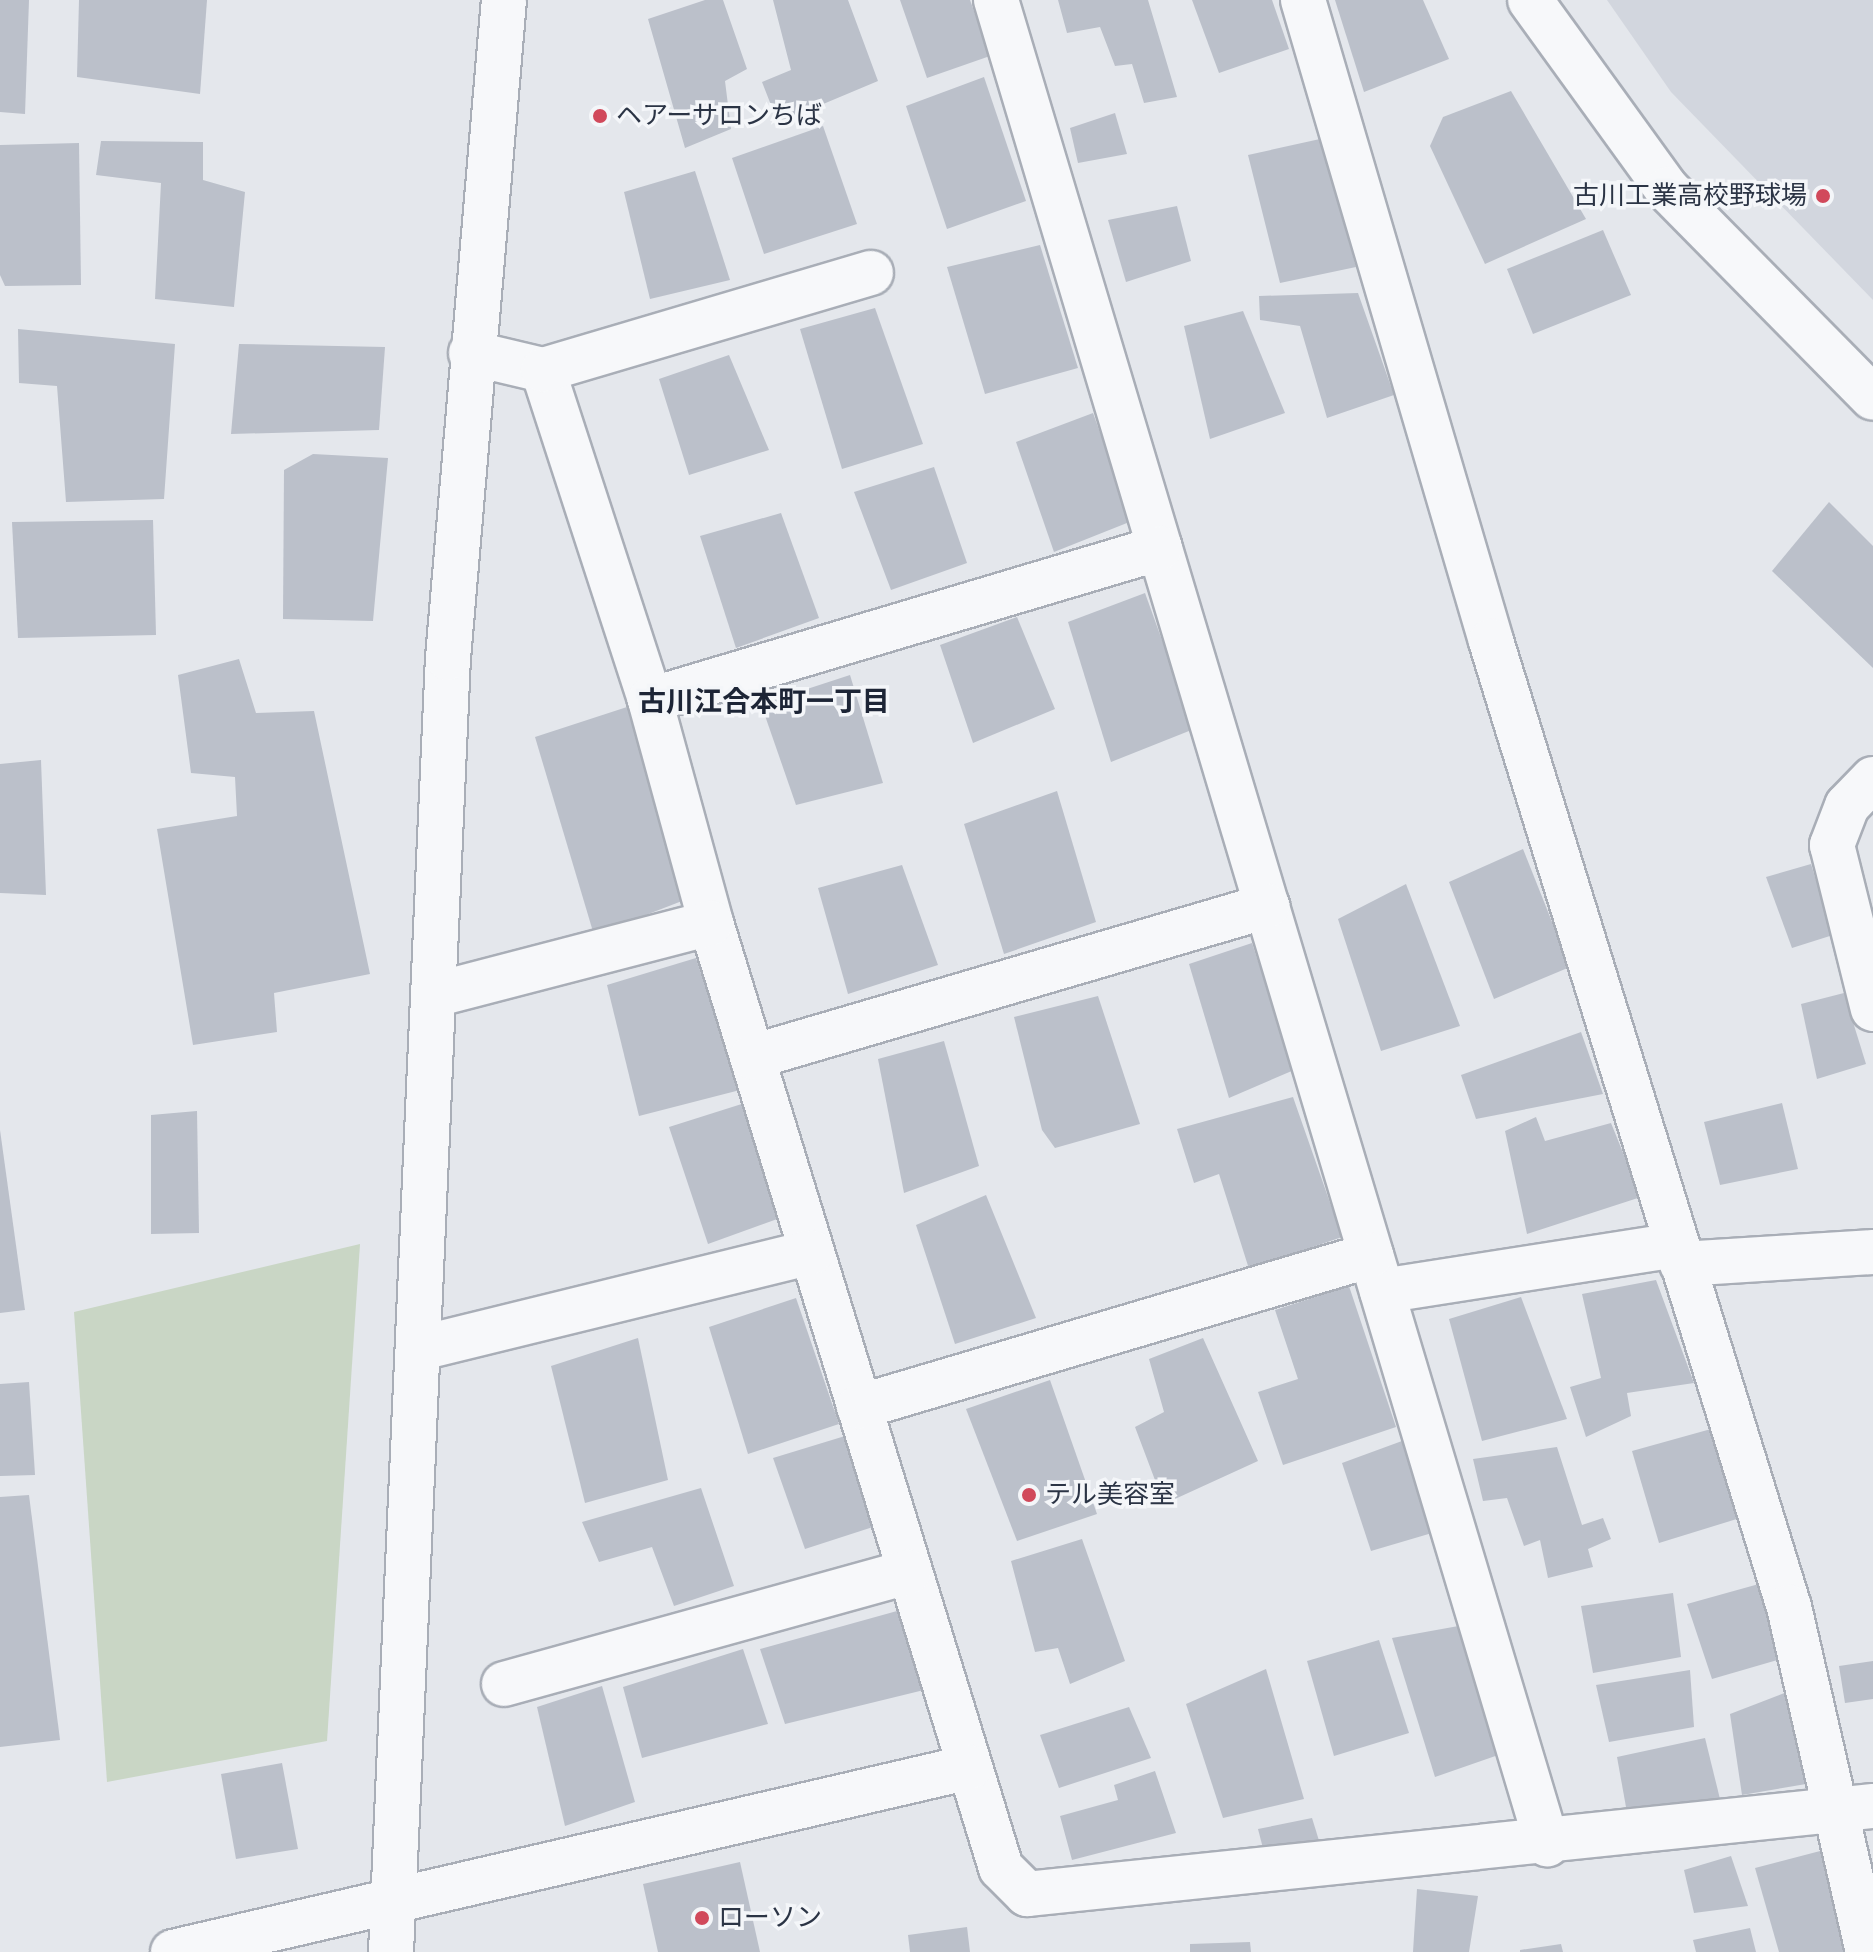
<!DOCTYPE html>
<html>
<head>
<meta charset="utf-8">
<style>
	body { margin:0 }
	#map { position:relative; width:1873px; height:1952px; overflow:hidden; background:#e4e7ec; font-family:"Space Grotesk","Noto Sans JP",sans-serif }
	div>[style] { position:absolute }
	.built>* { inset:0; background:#d2d6de }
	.green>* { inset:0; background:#c9d6c5 }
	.building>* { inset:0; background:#bbc0ca }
	.roads { filter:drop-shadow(2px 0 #a9aeb7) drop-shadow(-2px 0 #a9aeb7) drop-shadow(0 2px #a9aeb7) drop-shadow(0 -2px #a9aeb7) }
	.minor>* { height:44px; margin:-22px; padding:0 22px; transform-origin:22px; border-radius:22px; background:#f7f8fa }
	.dots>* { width:22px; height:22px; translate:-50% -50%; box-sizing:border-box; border:4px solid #f4f6f9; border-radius:50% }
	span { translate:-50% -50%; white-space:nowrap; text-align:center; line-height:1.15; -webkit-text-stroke:7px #f4f6f9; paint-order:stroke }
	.poi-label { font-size:26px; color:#2b3445 }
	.left { translate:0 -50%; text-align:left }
	.right { translate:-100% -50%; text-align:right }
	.neighbourhood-label { font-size:28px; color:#1d2536; font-weight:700 }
</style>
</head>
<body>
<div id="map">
	<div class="built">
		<div style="clip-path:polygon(1607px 0,1873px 0,1873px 300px,1671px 92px)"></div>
	</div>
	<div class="green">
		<div style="clip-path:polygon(360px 1244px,327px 1741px,107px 1782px,74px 1312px)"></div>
	</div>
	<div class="building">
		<div style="clip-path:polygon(0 0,29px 0,25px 114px,0 112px)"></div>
		<div style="clip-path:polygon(79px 0,207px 0,200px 94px,77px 77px)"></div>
		<div style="clip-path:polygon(705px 0,723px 0,747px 69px,725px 81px,731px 129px,685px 148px,648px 19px)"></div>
		<div style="clip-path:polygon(773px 0,848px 0,878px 81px,778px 123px,762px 82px,791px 70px)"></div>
		<div style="clip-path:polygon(900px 0,970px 0,990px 56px,927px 78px)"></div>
		<div style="clip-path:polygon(1058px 0,1148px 0,1177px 97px,1144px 103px,1132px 64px,1115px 66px,1100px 27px,1067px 33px)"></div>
		<div style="clip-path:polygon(1192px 0,1272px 0,1289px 49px,1219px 73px)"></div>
		<div style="clip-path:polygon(1335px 0,1423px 0,1449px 59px,1364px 92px)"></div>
		<div style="clip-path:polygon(984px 77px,1026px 201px,947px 229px,906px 106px)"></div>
		<div style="clip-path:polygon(1511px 91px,1586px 219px,1485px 264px,1430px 146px,1443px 117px)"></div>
		<div style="clip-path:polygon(1115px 113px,1127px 154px,1078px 163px,1070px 128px)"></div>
		<div style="clip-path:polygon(823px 126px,857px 224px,764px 254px,732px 158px)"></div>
		<div style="clip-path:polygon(1320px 139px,1356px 267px,1280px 283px,1248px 155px)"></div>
		<div style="clip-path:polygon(101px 141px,203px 142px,203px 180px,245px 192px,234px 307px,155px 299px,161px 183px,96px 175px)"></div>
		<div style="clip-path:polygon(79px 143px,81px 285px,5px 286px,0 275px,0 145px)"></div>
		<div style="clip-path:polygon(695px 171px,730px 280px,650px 299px,624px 192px)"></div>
		<div style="clip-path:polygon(1177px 206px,1191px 261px,1126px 282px,1108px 220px)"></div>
		<div style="clip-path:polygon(1603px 230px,1631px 295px,1533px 334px,1507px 269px)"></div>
		<div style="clip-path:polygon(1040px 245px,1078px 368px,985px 394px,947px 267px)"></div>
		<div style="clip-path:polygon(1358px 293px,1394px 395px,1327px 418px,1300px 326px,1260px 320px,1259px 296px)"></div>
		<div style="clip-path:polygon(875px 308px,923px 444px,842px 469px,800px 329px)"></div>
		<div style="clip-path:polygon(1243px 311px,1285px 413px,1210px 439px,1184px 326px)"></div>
		<div style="clip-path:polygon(18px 329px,175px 344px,164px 499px,66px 502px,57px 386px,19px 383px)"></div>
		<div style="clip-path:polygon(239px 344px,385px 347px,379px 430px,231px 434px)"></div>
		<div style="clip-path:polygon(729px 355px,769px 450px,689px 475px,659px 379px)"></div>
		<div style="clip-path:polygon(1093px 413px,1132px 521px,1054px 552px,1016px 442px)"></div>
		<div style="clip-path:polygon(313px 454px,388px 458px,373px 621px,283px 619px,284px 470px)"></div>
		<div style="clip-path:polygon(934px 467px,967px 563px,891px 590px,854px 492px)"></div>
		<div style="clip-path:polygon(1829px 502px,1873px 546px,1873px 668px,1772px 571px)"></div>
		<div style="clip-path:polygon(781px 513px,819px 618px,736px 648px,700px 536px)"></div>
		<div style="clip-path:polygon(153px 520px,156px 635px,18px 638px,12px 522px)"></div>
		<div style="clip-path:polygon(1145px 593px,1194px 729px,1111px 762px,1068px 622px)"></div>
		<div style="clip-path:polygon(1017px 617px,1055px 709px,973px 743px,940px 645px)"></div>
		<div style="clip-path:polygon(239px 659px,256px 713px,314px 711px,370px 974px,274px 993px,277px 1032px,193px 1045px,157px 829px,237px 816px,235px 777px,191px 773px,178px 675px)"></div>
		<div style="clip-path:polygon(850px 675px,883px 783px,796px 805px,761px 704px)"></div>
		<div style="clip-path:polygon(627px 707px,682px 901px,594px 935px,535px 737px)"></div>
		<div style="clip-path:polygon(41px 760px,46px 895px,0 893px,0 764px)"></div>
		<div style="clip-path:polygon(1057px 791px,1096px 922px,1004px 954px,964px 824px)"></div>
		<div style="clip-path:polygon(1523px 849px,1570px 967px,1494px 999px,1449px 882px)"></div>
		<div style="clip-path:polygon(1811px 864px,1833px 935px,1792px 948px,1766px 877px)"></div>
		<div style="clip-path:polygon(902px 865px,938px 965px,848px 994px,818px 888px)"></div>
		<div style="clip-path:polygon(1406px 884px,1460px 1026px,1381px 1051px,1338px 919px)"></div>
		<div style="clip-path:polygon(1252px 943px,1294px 1070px,1229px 1098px,1189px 964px)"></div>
		<div style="clip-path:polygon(696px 958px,740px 1090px,639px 1116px,607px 985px)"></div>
		<div style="clip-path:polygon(1844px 993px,1866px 1064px,1817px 1079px,1801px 1004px)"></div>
		<div style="clip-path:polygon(1098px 996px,1140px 1124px,1055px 1148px,1042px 1130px,1014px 1017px)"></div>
		<div style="clip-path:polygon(1581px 1032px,1603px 1094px,1476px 1119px,1461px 1075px)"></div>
		<div style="clip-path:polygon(944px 1041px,979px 1166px,904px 1193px,878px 1059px)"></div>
		<div style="clip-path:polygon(1293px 1097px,1342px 1237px,1249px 1269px,1219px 1174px,1194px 1183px,1177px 1129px)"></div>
		<div style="clip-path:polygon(748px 1102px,780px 1218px,708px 1244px,669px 1127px)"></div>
		<div style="clip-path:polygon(1782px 1103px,1798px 1169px,1720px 1185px,1704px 1122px)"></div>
		<div style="clip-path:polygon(197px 1111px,199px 1233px,151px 1234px,151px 1115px)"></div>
		<div style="clip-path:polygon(1536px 1117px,1545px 1141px,1611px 1123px,1641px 1197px,1527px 1234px,1505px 1131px)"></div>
		<div style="clip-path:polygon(0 1130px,25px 1310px,0 1313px)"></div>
		<div style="clip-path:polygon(986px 1195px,1036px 1318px,955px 1344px,916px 1225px)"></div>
		<div style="clip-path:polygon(1656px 1280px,1694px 1383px,1627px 1393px,1631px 1416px,1586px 1437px,1570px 1387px,1601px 1378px,1582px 1294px)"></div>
		<div style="clip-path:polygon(1349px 1286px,1396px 1427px,1283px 1465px,1258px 1392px,1298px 1379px,1275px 1310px)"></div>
		<div style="clip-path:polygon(1521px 1297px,1567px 1419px,1482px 1441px,1449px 1319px)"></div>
		<div style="clip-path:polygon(796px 1298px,839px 1424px,748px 1454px,709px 1327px)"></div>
		<div style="clip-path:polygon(638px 1338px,668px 1480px,585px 1503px,551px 1366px)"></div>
		<div style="clip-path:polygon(1203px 1338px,1258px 1461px,1164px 1504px,1135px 1427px,1164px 1412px,1149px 1359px)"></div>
		<div style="clip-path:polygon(1050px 1380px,1097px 1514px,1017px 1541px,966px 1409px)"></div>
		<div style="clip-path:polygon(29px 1382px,35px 1475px,0 1476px,0 1384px)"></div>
		<div style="clip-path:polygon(1711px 1429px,1740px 1518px,1659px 1543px,1632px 1451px)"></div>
		<div style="clip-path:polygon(845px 1436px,876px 1526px,805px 1549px,773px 1458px)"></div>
		<div style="clip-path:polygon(1402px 1441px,1432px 1533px,1371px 1551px,1342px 1463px)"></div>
		<div style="clip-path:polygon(1557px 1447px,1582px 1525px,1603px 1518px,1611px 1539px,1588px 1549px,1593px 1567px,1548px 1578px,1540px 1540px,1524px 1546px,1507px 1498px,1483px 1501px,1473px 1459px)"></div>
		<div style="clip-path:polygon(701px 1488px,734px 1586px,674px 1606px,652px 1547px,599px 1562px,582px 1522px)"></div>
		<div style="clip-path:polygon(29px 1495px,60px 1740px,0 1747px,0 1497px)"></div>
		<div style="clip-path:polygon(1082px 1539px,1125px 1661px,1070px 1684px,1058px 1648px,1035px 1652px,1011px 1561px)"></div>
		<div style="clip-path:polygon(1766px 1582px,1788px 1657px,1712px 1679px,1687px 1604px)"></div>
		<div style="clip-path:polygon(1673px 1593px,1681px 1657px,1593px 1673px,1581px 1606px)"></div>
		<div style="clip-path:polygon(897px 1611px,924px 1690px,785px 1724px,760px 1649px)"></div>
		<div style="clip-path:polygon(1464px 1625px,1504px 1753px,1435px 1777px,1392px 1638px)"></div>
		<div style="clip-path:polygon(1379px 1640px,1409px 1733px,1334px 1756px,1307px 1661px)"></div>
		<div style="clip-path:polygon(743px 1649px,768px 1724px,642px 1758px,623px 1687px)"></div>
		<div style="clip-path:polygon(1873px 1661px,1873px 1699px,1845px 1703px,1839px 1666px)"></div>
		<div style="clip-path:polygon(1266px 1669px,1304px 1799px,1223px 1818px,1186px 1704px)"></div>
		<div style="clip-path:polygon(1690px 1670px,1694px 1727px,1609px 1742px,1596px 1685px)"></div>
		<div style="clip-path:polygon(602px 1686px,635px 1802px,565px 1826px,537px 1707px)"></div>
		<div style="clip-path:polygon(1787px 1692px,1812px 1783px,1742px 1795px,1730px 1714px)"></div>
		<div style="clip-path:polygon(1129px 1707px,1151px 1758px,1059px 1788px,1040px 1735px)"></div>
		<div style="clip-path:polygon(1705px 1738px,1720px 1799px,1628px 1818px,1617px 1757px)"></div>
		<div style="clip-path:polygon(282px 1763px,298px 1849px,236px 1859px,221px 1774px)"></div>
		<div style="clip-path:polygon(1155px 1771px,1176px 1833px,1072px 1860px,1060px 1816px,1118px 1800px,1114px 1785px)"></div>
		<div style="clip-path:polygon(1312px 1818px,1321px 1847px,1266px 1860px,1258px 1829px)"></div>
		<div style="clip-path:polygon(1824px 1850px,1848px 1952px,1779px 1952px,1755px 1868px)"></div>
		<div style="clip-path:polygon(1731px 1856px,1748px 1906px,1694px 1913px,1684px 1870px)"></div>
		<div style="clip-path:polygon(740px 1862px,760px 1952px,658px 1952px,643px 1884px)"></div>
		<div style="clip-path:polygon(1417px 1889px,1478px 1896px,1469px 1952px,1413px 1952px)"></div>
		<div style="clip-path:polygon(967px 1927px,970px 1952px,910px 1952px,908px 1935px)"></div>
		<div style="clip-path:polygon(1750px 1928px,1756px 1952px,1696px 1952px,1693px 1940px)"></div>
		<div style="clip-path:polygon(1250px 1942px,1251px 1952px,1190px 1952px,1190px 1944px)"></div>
		<div style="clip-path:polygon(1561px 1944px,1563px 1952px,1520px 1952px,1520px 1950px)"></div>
	</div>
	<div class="roads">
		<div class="minor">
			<div style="left:996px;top:0;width:1925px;rotate:73.36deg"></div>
			<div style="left:1303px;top:0;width:668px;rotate:73.65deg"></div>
			<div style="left:1491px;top:641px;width:1011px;rotate:72.86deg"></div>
			<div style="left:1789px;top:1607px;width:354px;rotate:77.1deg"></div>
			<div style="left:1530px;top:0;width:233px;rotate:54.1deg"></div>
			<div style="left:1667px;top:189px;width:293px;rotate:45.4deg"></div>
			<div style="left:471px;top:353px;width:74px;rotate:13.3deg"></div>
			<div style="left:543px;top:370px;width:347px;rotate:72deg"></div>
			<div style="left:650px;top:700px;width:231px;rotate:74.7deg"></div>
			<div style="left:711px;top:923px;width:988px;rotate:72.94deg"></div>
			<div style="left:1001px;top:1868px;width:37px;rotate:45deg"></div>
			<div style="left:1027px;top:1894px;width:851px;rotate:-5.94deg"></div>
			<div style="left:543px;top:370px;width:342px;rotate:-16.5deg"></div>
			<div style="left:650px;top:700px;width:532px;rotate:-16.6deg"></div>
			<div style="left:1873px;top:779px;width:37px;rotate:134deg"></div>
			<div style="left:1847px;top:806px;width:42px;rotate:111deg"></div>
			<div style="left:1832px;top:845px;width:169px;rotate:76deg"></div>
			<div style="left:434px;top:995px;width:286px;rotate:-14.6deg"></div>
			<div style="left:752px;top:1057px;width:537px;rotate:-16.34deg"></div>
			<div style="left:1682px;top:1264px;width:191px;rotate:-3.6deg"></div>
			<div style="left:1382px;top:1291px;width:298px;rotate:-8.9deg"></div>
			<div style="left:421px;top:1348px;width:402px;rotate:-13.8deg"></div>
			<div style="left:859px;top:1407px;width:534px;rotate:-16.53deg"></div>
			<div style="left:504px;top:1684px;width:420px;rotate:-15.5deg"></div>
			<div style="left:173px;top:1952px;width:818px;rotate:-13.07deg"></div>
			<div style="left:391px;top:1952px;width:1295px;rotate:-87.48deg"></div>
			<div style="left:448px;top:658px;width:660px;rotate:-85.14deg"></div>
		</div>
	</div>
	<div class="dots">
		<div style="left:600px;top:116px;background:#d1495b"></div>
		<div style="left:1823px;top:196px;background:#d1495b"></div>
		<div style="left:1029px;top:1495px;background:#d1495b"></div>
		<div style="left:702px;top:1918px;background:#d1495b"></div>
	</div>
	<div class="poi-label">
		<span class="left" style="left:616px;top:116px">ヘアーサロンちば</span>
		<span class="right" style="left:1807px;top:196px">古川工業高校野球場</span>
		<span class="left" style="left:1045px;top:1495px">テル美容室</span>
		<span class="left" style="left:718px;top:1918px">ローソン</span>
	</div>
	<div class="neighbourhood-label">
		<span style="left:764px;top:701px">古川江合本町一丁目</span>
	</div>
</div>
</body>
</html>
